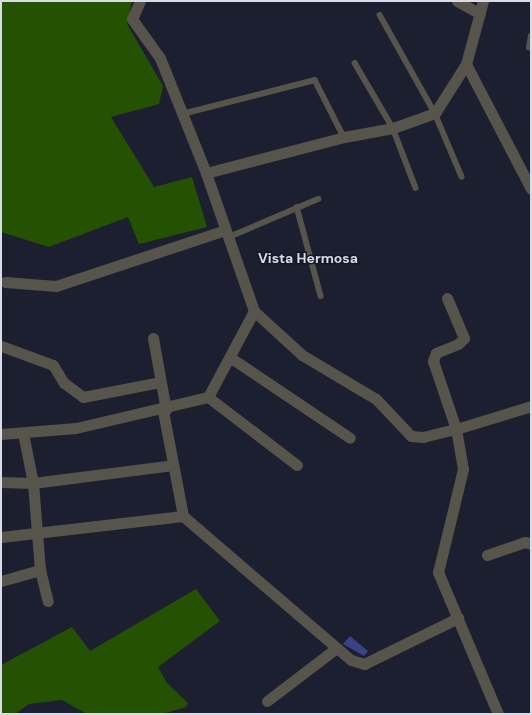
<!DOCTYPE html>
<html>
<head>
<meta charset="utf-8">
<style>
	body { margin:0 }
	#map { position:relative; width:532px; height:715px; overflow:hidden; background:#1c1f2f; font-family:"DM Sans",sans-serif }
	div>[style] { position:absolute }
	.forest>* { inset:0; background:#255202 }
	.building>* { inset:0; background:#3a4287 }
	.lane>* { height:5.5px; margin:-2.75px; padding:0 2.75px; transform-origin:2.75px; border-radius:2.75px; background:#57544c }
	.street>* { height:11px; margin:-5.5px; padding:0 5.5px; transform-origin:5.5px; border-radius:5.5px; background:#57544c }
	span { translate:-50% -50%; white-space:nowrap; text-align:center; line-height:1.15; -webkit-text-stroke:3px #131625; paint-order:stroke }
	.neighbourhood-label { font-size:14px; color:#d9dce7; font-weight:700 }
	.frame { position:absolute; inset:0; border:2px solid #d9dce7; pointer-events:none }
</style>
</head>
<body>
<div id="map">
	<div class="forest">
		<div style="clip-path:polygon(1px 1px,132px 1px,127px 24px,163px 86px,159px 104px,111px 117px,154px 187px,192px 177px,207px 227px,139px 244px,128px 217px,49px 247px,1px 232px)"></div>
		<div style="clip-path:polygon(196px 589px,220px 621px,158px 667px,167px 683px,188px 703px,186px 707px,162px 714px,87px 714px,62px 700px,29px 704px,15px 714px,1px 714px,1px 665px,72px 627px,90px 651px)"></div>
	</div>
	<div class="building">
		<div style="clip-path:polygon(350px 636px,368px 651px,364px 656px,343px 644px)"></div>
	</div>
	<div class="lane">
		<div style="left:380px;top:15px;width:112px;rotate:60.7deg"></div>
		<div style="left:435px;top:113px;width:69px;rotate:67.1deg"></div>
		<div style="left:529px;top:48px;width:12px;rotate:-81deg"></div>
		<div style="left:355px;top:63px;width:75px;rotate:59.7deg"></div>
		<div style="left:393px;top:128px;width:64px;rotate:69deg"></div>
		<div style="left:182px;top:114px;width:137px;rotate:-14.3deg"></div>
		<div style="left:315px;top:80px;width:64px;rotate:63deg"></div>
		<div style="left:297px;top:207px;width:92px;rotate:74.9deg"></div>
		<div style="left:229px;top:237px;width:97px;rotate:-23.1deg"></div>
	</div>
	<div class="street">
		<div style="left:457px;top:1px;width:26px;rotate:29deg"></div>
		<div style="left:466px;top:64px;width:141px;rotate:62.5deg"></div>
		<div style="left:206px;top:173px;width:143px;rotate:-14.6deg"></div>
		<div style="left:344px;top:137px;width:50px;rotate:-10.4deg"></div>
		<div style="left:393px;top:128px;width:45px;rotate:-19.7deg"></div>
		<div style="left:435px;top:113px;width:58px;rotate:-57.7deg"></div>
		<div style="left:466px;top:64px;width:65px;rotate:-74.9deg"></div>
		<div style="left:5px;top:282px;width:51px;rotate:4.5deg"></div>
		<div style="left:56px;top:286px;width:178px;rotate:-18.3deg"></div>
		<div style="left:447px;top:298px;width:43px;rotate:67deg"></div>
		<div style="left:464px;top:338px;width:8px;rotate:135deg"></div>
		<div style="left:458px;top:344px;width:24px;rotate:158deg"></div>
		<div style="left:436px;top:353px;width:9px;rotate:111deg"></div>
		<div style="left:433px;top:361px;width:72px;rotate:71.3deg"></div>
		<div style="left:456px;top:429px;width:41px;rotate:80.1deg"></div>
		<div style="left:463px;top:469px;width:106px;rotate:103.6deg"></div>
		<div style="left:438px;top:572px;width:154px;rotate:67.1deg"></div>
		<div style="left:254px;top:311px;width:65px;rotate:42.5deg"></div>
		<div style="left:302px;top:355px;width:86px;rotate:30.7deg"></div>
		<div style="left:376px;top:399px;width:51px;rotate:46.6deg"></div>
		<div style="left:411px;top:436px;width:12px;rotate:5deg"></div>
		<div style="left:423px;top:437px;width:34px;rotate:-14deg"></div>
		<div style="left:456px;top:429px;width:78px;rotate:-17deg"></div>
		<div style="left:153px;top:338px;width:73px;rotate:79.8deg"></div>
		<div style="left:1px;top:346px;width:55px;rotate:20.1deg"></div>
		<div style="left:53px;top:365px;width:21px;rotate:59deg"></div>
		<div style="left:64px;top:383px;width:24px;rotate:36deg"></div>
		<div style="left:83px;top:397px;width:78px;rotate:-11deg"></div>
		<div style="left:231px;top:358px;width:143px;rotate:33.9deg"></div>
		<div style="left:208px;top:397px;width:112px;rotate:37.4deg"></div>
		<div style="left:163px;top:411px;width:107px;rotate:79.2deg"></div>
		<div style="left:183px;top:516px;width:221px;rotate:40.6deg"></div>
		<div style="left:351px;top:660px;width:14px;rotate:17deg"></div>
		<div style="left:364px;top:664px;width:105px;rotate:-26.1deg"></div>
		<div style="left:23px;top:433px;width:51px;rotate:78.7deg"></div>
		<div style="left:33px;top:483px;width:87px;rotate:85.4deg"></div>
		<div style="left:40px;top:570px;width:32px;rotate:76deg"></div>
		<div style="left:1px;top:434px;width:75px;rotate:-4.6deg"></div>
		<div style="left:76px;top:428px;width:136px;rotate:-13.2deg"></div>
		<div style="left:208px;top:397px;width:98px;rotate:-61.9deg"></div>
		<div style="left:254px;top:311px;width:146px;rotate:-109.2deg"></div>
		<div style="left:206px;top:173px;width:124px;rotate:-111.8deg"></div>
		<div style="left:160px;top:58px;width:48px;rotate:-125.7deg"></div>
		<div style="left:132px;top:19px;width:20px;rotate:-66deg"></div>
		<div style="left:1px;top:482px;width:32px;rotate:2deg"></div>
		<div style="left:33px;top:483px;width:141px;rotate:-7.3deg"></div>
		<div style="left:1px;top:537px;width:183px;rotate:-6.6deg"></div>
		<div style="left:487px;top:555px;width:40px;rotate:-18.9deg"></div>
		<div style="left:525px;top:542px;width:6px;rotate:18deg"></div>
		<div style="left:1px;top:581px;width:41px;rotate:-15.8deg"></div>
		<div style="left:267px;top:701px;width:86px;rotate:-37.4deg"></div>
	</div>
	<div class="neighbourhood-label">
		<span style="left:308px;top:258px">Vista Hermosa</span>
	</div>
	<div class="frame"></div>
</div>
</body>
</html>
